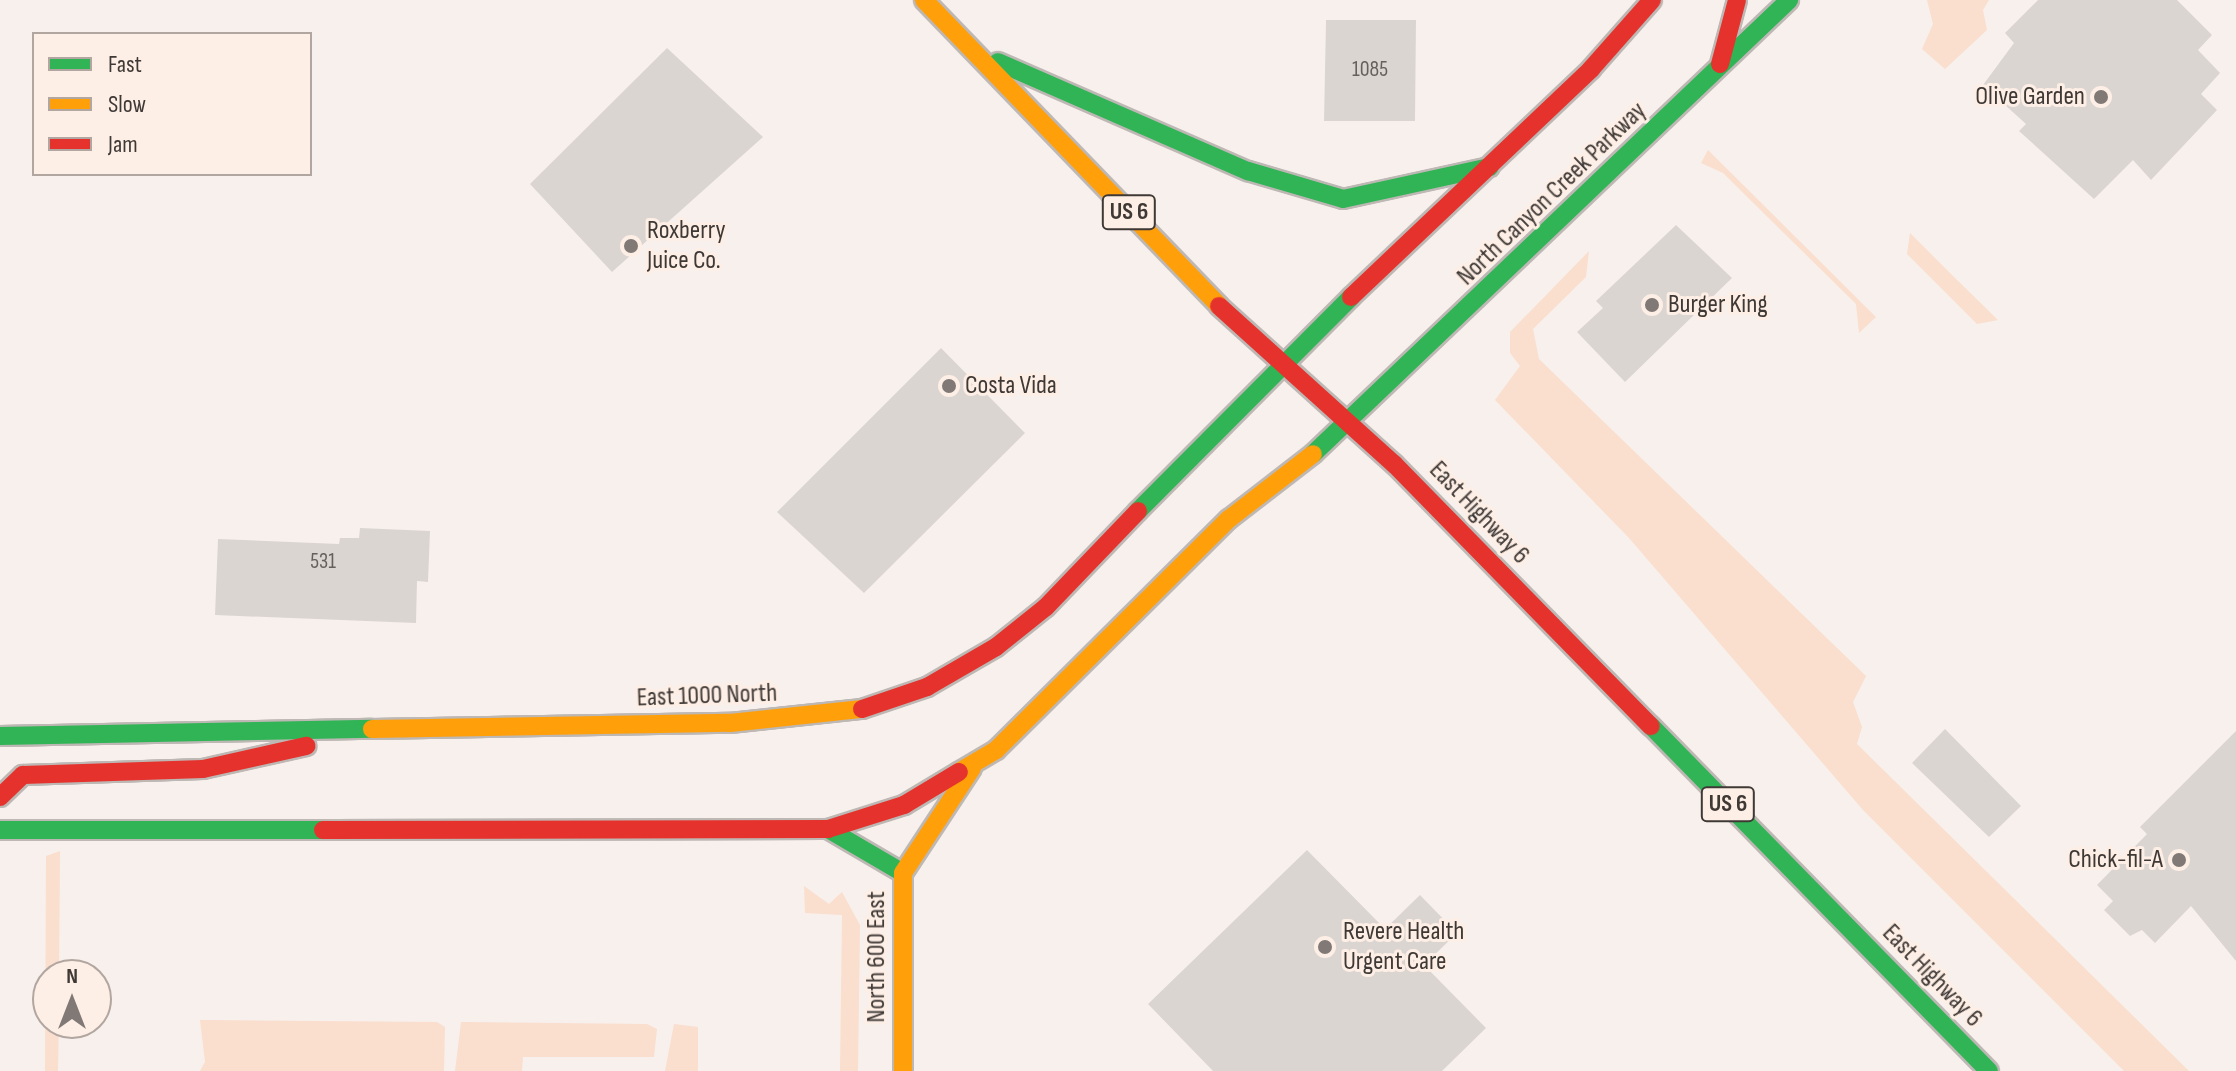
<!DOCTYPE html>
<html>
<head>
<meta charset="utf-8">
<style>
	body { margin:0 }
	#map { position:relative; width:2236px; height:1071px; overflow:hidden; background:#f8f0ec; font-family:"Sofia Sans Condensed",sans-serif }
	div>[style] { position:absolute }
	.green>* { inset:0; background:#fadece }
	.building>* { inset:0; background:#dbd5d1 }
	.roads { filter:drop-shadow(2px 0 #beb8b5) drop-shadow(-2px 0 #beb8b5) drop-shadow(0 2px #beb8b5) drop-shadow(0 -2px #beb8b5) }
	.fast>* { height:18px; margin:-9px; padding:0 9px; transform-origin:9px; border-radius:9px; background:#30b455 }
	.slow>* { height:18px; margin:-9px; padding:0 9px; transform-origin:9px; border-radius:9px; background:#ff9f0a }
	.jam>* { height:18px; margin:-9px; padding:0 9px; transform-origin:9px; border-radius:9px; background:#e5322d }
	.dots>* { width:22px; height:22px; translate:-50% -50%; box-sizing:border-box; border:4px solid #feefe6; border-radius:50% }
	span { translate:-50% -50%; white-space:nowrap; text-align:center; line-height:1.15; -webkit-text-stroke:6px #feefe6; paint-order:stroke }
	.number-label { font-size:22px; color:#66605d }
	.number-label span { -webkit-text-stroke-width:0 }
	.shield-label span { padding:2px 6px; background:#feefe6; border:2px solid; border-radius:6px; -webkit-text-stroke-width:0 }
	.shield-label { font-size:24px; color:#3f3936; font-weight:700 }
	.poi-label { font-size:26px; color:#3f3936 }
	.right { translate:-100% -50%; text-align:right }
	.left { translate:0 -50%; text-align:left }
	.street-label { font-size:26px; color:#3f3936 }
	.legend { position:absolute; left:32px; top:32px; width:280px; height:144px; box-sizing:border-box; background:#feefe6; border:2px solid #b2a6a0; margin:0; padding:10px 14px; list-style:none; font-size:24px; color:#3f3936 }
	.legend li { display:flex; align-items:center; gap:16px; height:40px }
	.legend b { width:40px; border:2px solid #b2a6a0 }
	.north { position:absolute; left:32px; top:959px; width:80px; height:80px; box-sizing:border-box; background:#feefe6; border:2px solid #b2a6a0; border-radius:50%; rotate:0deg; font-size:22px; font-weight:700; line-height:32px; text-align:center; color:#3f3936 }
	.north::after { content:''; display:block; margin:auto; width:28px; height:36px; background:#807976; clip-path:polygon(50% 0,100% 100%,50% 72%,0 100%) }
</style>
</head>
<body>
<div id="map">
	<div class="green">
		<div style="clip-path:polygon(1927px 0,1989px 0,1983px 10px,1987px 30px,1945px 69px,1922px 49px,1933px 24px)"></div>
		<div style="clip-path:polygon(1708px 150px,1876px 317px,1859px 333px,1856px 304px,1723px 173px,1701px 163px)"></div>
		<div style="clip-path:polygon(1910px 233px,1953px 276px,1998px 320px,1977px 324px,1907px 254px)"></div>
		<div style="clip-path:polygon(1589px 251px,1586px 277px,1533px 329px,1539px 359px,1866px 676px,1853px 702px,1862px 727px,1857px 744px,2189px 1071px,2124px 1071px,1863px 810px,1629px 538px,1495px 400px,1520px 366px,1510px 353px,1510px 332px)"></div>
		<div style="clip-path:polygon(60px 851px,59px 975px,48px 975px,48px 1023px,59px 1023px,58px 1071px,45px 1071px,46px 856px)"></div>
		<div style="clip-path:polygon(804px 886px,829px 904px,842px 892px,860px 925px,858px 1071px,840px 1071px,842px 915px,805px 913px)"></div>
		<div style="clip-path:polygon(200px 1020px,437px 1022px,445px 1027px,444px 1071px,200px 1071px,205px 1062px)"></div>
		<div style="clip-path:polygon(461px 1022px,647px 1024px,657px 1029px,654px 1057px,523px 1057px,522px 1071px,455px 1071px)"></div>
		<div style="clip-path:polygon(674px 1024px,698px 1027px,698px 1071px,665px 1071px)"></div>
	</div>
	<div class="building">
		<div style="clip-path:polygon(2038px 0,2177px 0,2212px 35px,2198px 50px,2220px 73px,2201px 94px,2217px 110px,2151px 180px,2133px 160px,2094px 199px,2019px 131px,2026px 124px,1983px 85px,2014px 43px,2005px 33px)"></div>
		<div style="clip-path:polygon(1326px 20px,1416px 20px,1415px 121px,1324px 121px)"></div>
		<div style="clip-path:polygon(667px 48px,763px 137px,612px 272px,530px 184px)"></div>
		<div style="clip-path:polygon(1676px 225px,1732px 278px,1625px 382px,1577px 332px,1603px 308px,1596px 301px)"></div>
		<div style="clip-path:polygon(941px 348px,1025px 433px,864px 593px,777px 512px)"></div>
		<div style="clip-path:polygon(360px 528px,430px 531px,428px 582px,417px 581px,416px 623px,215px 615px,218px 539px,339px 544px,340px 538px,359px 538px)"></div>
		<div style="clip-path:polygon(1945px 729px,2021px 806px,1989px 837px,1912px 763px)"></div>
		<div style="clip-path:polygon(2236px 731px,2236px 961px,2191px 906px,2155px 943px,2142px 930px,2130px 936px,2104px 910px,2113px 901px,2097px 885px,2147px 834px,2140px 827px)"></div>
		<div style="clip-path:polygon(1307px 850px,1385px 929px,1420px 895px,1457px 933px,1424px 965px,1486px 1028px,1442px 1071px,1213px 1071px,1148px 1004px)"></div>
	</div>
	<div class="roads">
		<div class="fast">
			<div style="left:998px;top:62px;width:273px;rotate:23.6deg"></div>
			<div style="left:1248px;top:171px;width:99px;rotate:16.4deg"></div>
			<div style="left:1343px;top:199px;width:150px;rotate:-12.3deg"></div>
			<div style="left:1313px;top:454px;width:658px;rotate:-43.64deg"></div>
			<div style="left:1138px;top:511px;width:302px;rotate:-45.1deg"></div>
			<div style="left:1651px;top:726px;width:483px;rotate:45.6deg"></div>
			<div style="left:0;top:736px;width:372px;rotate:-1.1deg"></div>
			<div style="left:828px;top:829px;width:87px;rotate:30.4deg"></div>
			<div style="left:0;top:830px;width:323px"></div>
		</div>
		<div class="slow">
			<div style="left:924px;top:0;width:425px;rotate:46deg"></div>
			<div style="left:372px;top:729px;width:358px;rotate:-1deg"></div>
			<div style="left:730px;top:723px;width:133px;rotate:-6.1deg"></div>
			<div style="left:959px;top:772px;width:43px;rotate:-30.7deg"></div>
			<div style="left:996px;top:750px;width:328px;rotate:-44.8deg"></div>
			<div style="left:1229px;top:519px;width:106px;rotate:-37.7deg"></div>
			<div style="left:903px;top:1071px;width:198px;rotate:-90deg"></div>
			<div style="left:903px;top:873px;width:126px;rotate:-56.7deg"></div>
		</div>
		<div class="jam">
			<div style="left:1720px;top:64px;width:66px;rotate:-75.1deg"></div>
			<div style="left:1351px;top:297px;width:331px;rotate:-43.5deg"></div>
			<div style="left:1591px;top:69px;width:92px;rotate:-48.5deg"></div>
			<div style="left:1219px;top:306px;width:236px;rotate:42.1deg"></div>
			<div style="left:1394px;top:464px;width:367px;rotate:45.6deg"></div>
			<div style="left:862px;top:709px;width:69px;rotate:-18.7deg"></div>
			<div style="left:927px;top:687px;width:80px;rotate:-30.1deg"></div>
			<div style="left:996px;top:647px;width:64px;rotate:-38.7deg"></div>
			<div style="left:1046px;top:607px;width:133px;rotate:-46.2deg"></div>
			<div style="left:0;top:797px;width:32px;rotate:-44deg"></div>
			<div style="left:23px;top:775px;width:180px;rotate:-1.9deg"></div>
			<div style="left:203px;top:769px;width:106px;rotate:-12.6deg"></div>
			<div style="left:323px;top:830px;width:505px;rotate:-0.11deg"></div>
			<div style="left:828px;top:829px;width:80px;rotate:-17.5deg"></div>
			<div style="left:904px;top:805px;width:64px;rotate:-31deg"></div>
		</div>
	</div>
	<div class="dots">
		<div style="left:2101px;top:97px;background:#807976"></div>
		<div style="left:631px;top:246px;background:#807976"></div>
		<div style="left:1652px;top:305px;background:#807976"></div>
		<div style="left:949px;top:386px;background:#807976"></div>
		<div style="left:2179px;top:860px;background:#807976"></div>
		<div style="left:1325px;top:947px;background:#807976"></div>
	</div>
	<div class="number-label">
		<span style="left:1370px;top:70px">1085</span>
		<span style="left:323px;top:562px">531</span>
	</div>
	<div class="shield-label">
		<span style="left:1129px;top:212px">US 6</span>
		<span style="left:1728px;top:804px">US 6</span>
	</div>
	<div class="poi-label">
		<span class="right" style="left:2085px;top:97px">Olive Garden</span>
		<span class="left" style="left:647px;top:246px">Roxberry<br>Juice Co.</span>
		<span class="left" style="left:1668px;top:305px">Burger King</span>
		<span class="left" style="left:965px;top:386px">Costa Vida</span>
		<span class="right" style="left:2163px;top:860px">Chick-fil-A</span>
		<span class="left" style="left:1343px;top:947px">Revere Health<br>Urgent Care</span>
	</div>
	<div class="street-label">
		<span style="left:1552px;top:194px;rotate:-44deg">North Canyon Creek Parkway</span>
		<span style="left:1479px;top:513px;rotate:46deg">East Highway 6</span>
		<span style="left:707px;top:696px;rotate:-2deg">East 1000 North</span>
		<span style="left:877px;top:957px;rotate:-90deg">North 600 East</span>
		<span style="left:1932px;top:976px;rotate:46deg">East Highway 6</span>
	</div>
	<ul class="legend">
	<li><b style="height:10px;background:#30b455"></b>Fast</li>
	<li><b style="height:10px;background:#ff9f0a"></b>Slow</li>
	<li><b style="height:10px;background:#e5322d"></b>Jam</li>
	</ul>
	<div class="north">N</div>
</div>
</body>
</html>
